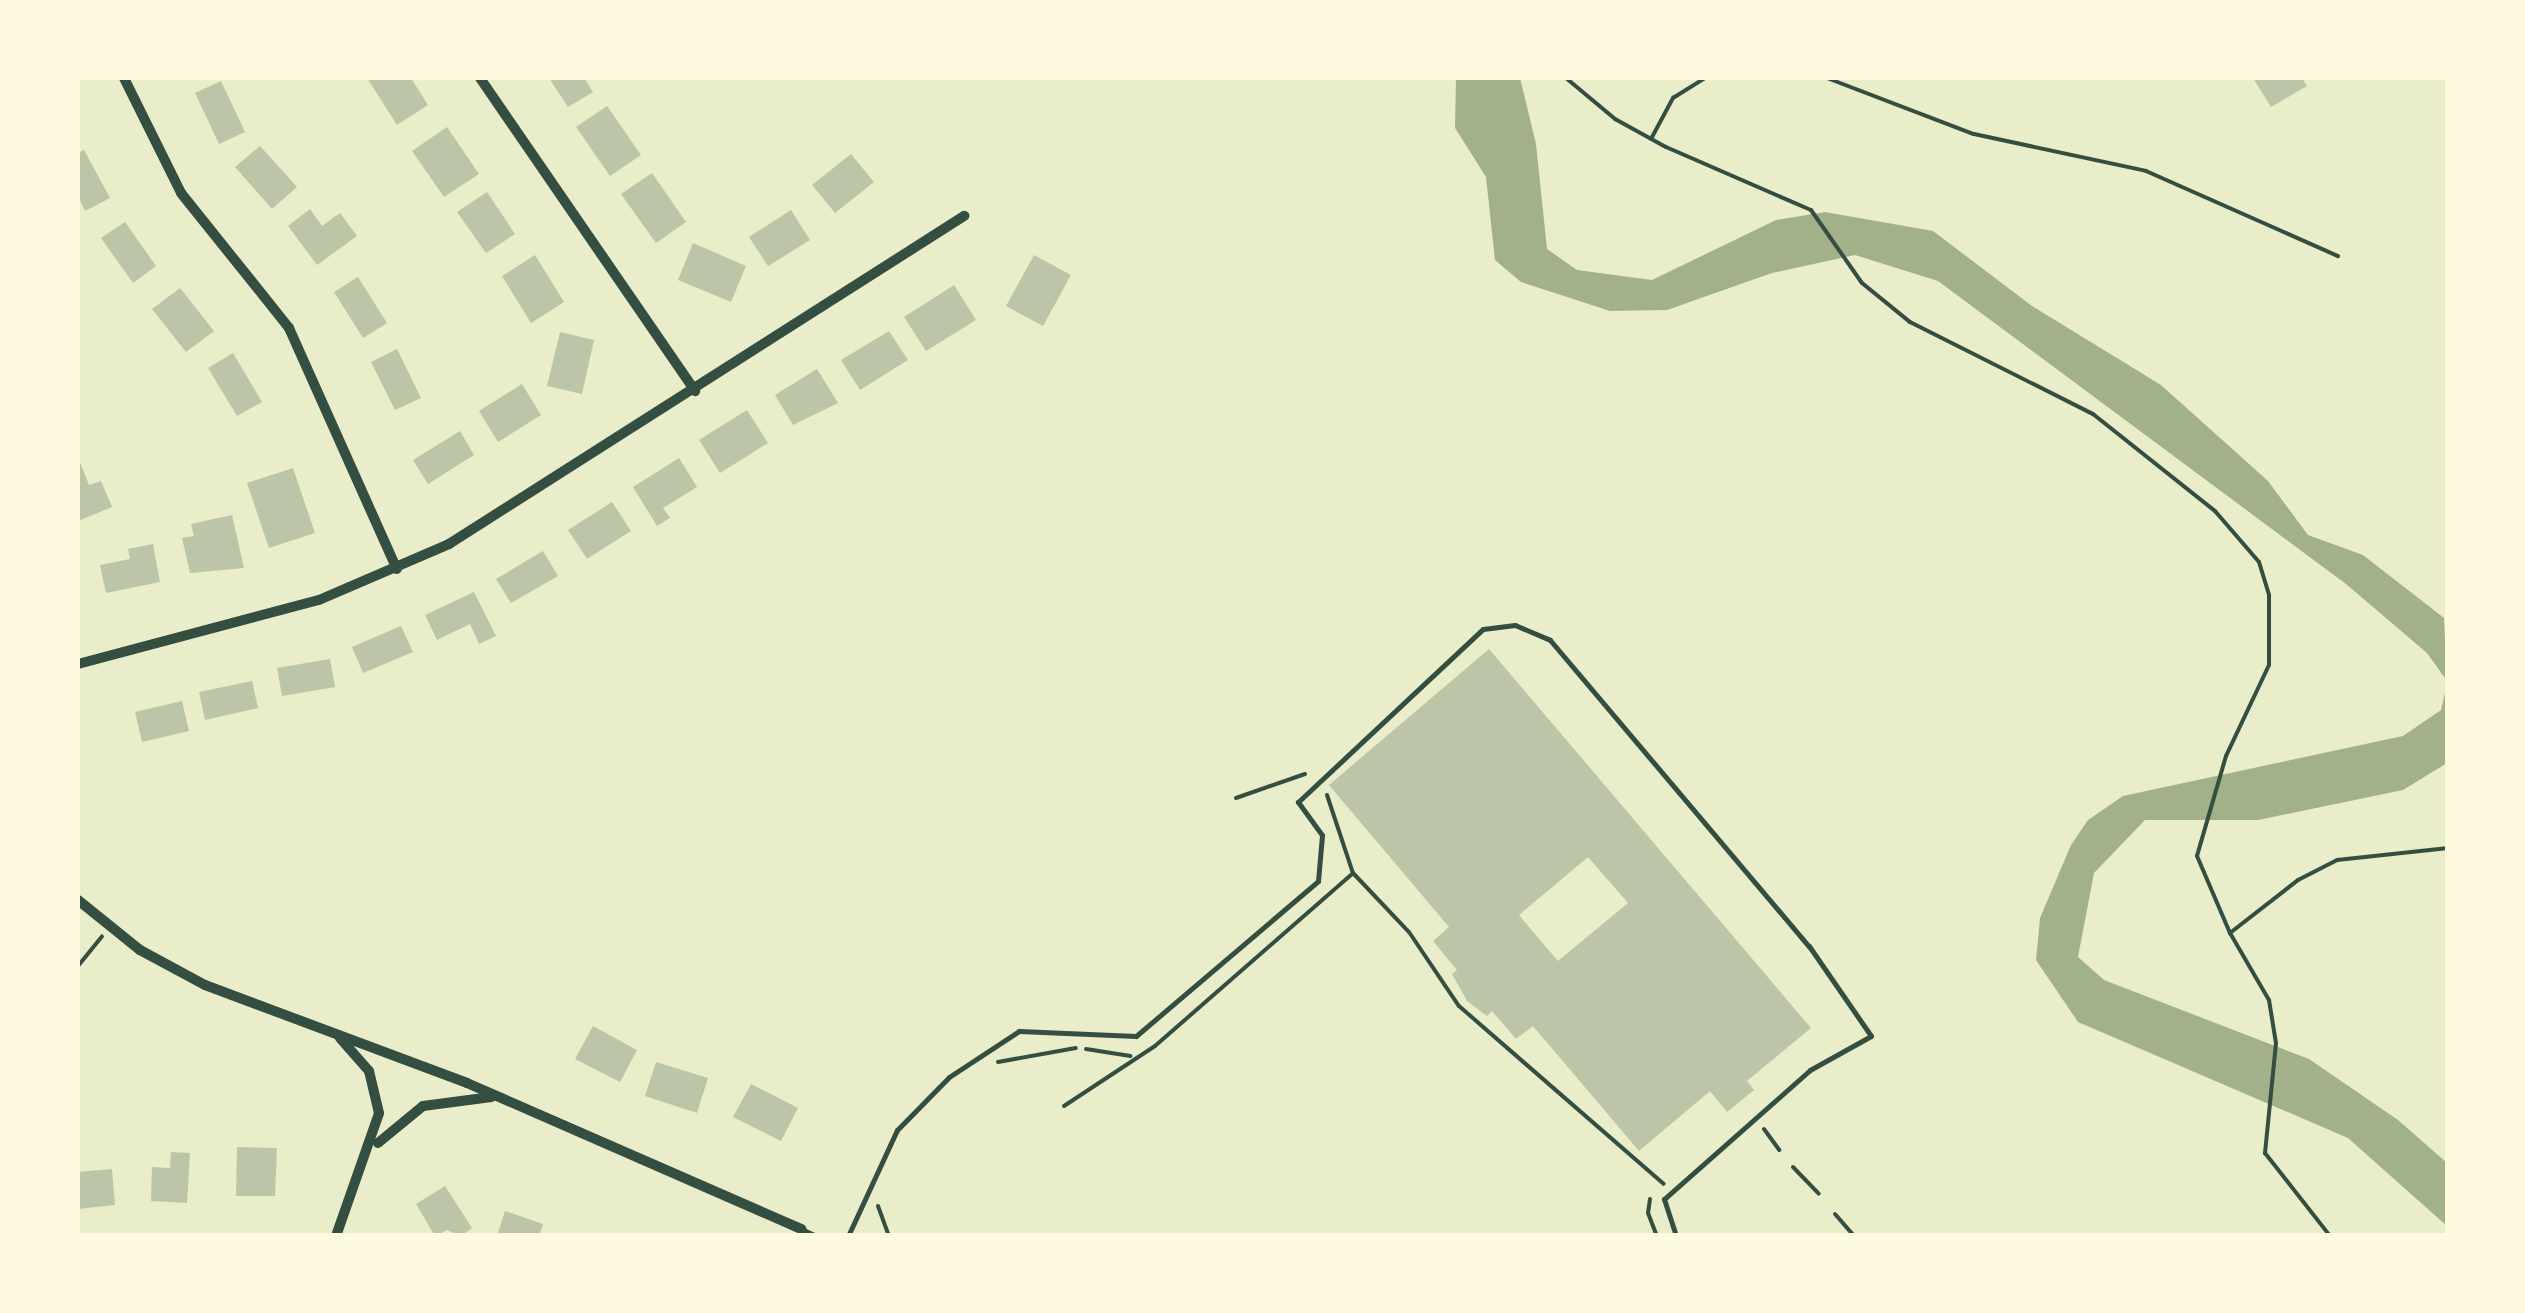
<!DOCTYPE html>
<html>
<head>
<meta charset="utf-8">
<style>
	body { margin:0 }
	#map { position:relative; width:2525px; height:1313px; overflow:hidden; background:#e9edc9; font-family:Karla,sans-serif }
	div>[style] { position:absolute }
	.water>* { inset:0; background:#a3b18a }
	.building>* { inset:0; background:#bcc5a7 }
	.path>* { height:4px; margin:-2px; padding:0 2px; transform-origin:2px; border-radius:2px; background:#344e41 }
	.service>* { height:5px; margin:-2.5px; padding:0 2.5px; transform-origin:2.5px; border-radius:2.5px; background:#344e41 }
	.minor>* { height:10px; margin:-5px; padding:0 5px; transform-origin:5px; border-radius:5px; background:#344e41 }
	span { translate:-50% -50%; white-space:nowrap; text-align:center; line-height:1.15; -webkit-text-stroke:8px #fefae0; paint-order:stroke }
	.frame { position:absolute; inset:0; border:80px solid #fefae0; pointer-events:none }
</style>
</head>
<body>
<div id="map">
	<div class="water">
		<div style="clip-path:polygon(1456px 78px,1520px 78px,1536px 144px,1547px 249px,1577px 270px,1652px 280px,1776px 220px,1825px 212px,1933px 231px,2032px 306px,2161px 385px,2268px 481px,2308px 535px,2363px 555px,2444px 618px,2447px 681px,2427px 653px,2346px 584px,1938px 281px,1855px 255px,1772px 273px,1667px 310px,1610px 311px,1521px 282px,1495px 260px,1486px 177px,1455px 128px)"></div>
		<div style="clip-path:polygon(2447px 684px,2447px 763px,2403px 790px,2258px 820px,2145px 820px,2094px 873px,2078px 957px,2104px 980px,2309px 1059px,2398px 1120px,2447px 1163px,2447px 1226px,2348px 1138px,2078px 1022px,2036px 960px,2040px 918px,2071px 845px,2088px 820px,2123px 796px,2403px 736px,2441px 710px)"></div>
	</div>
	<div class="building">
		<div style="clip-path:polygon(367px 78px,411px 78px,428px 105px,397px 125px)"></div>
		<div style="clip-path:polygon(549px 78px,584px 78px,593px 92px,568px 107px)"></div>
		<div style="clip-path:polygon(2253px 78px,2302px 78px,2307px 86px,2271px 107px)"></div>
		<div style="clip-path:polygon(221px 81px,245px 132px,219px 144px,195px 93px)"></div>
		<div style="clip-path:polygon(607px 106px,641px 155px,610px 176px,576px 127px)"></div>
		<div style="clip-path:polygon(447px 127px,479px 174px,444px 197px,412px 151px)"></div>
		<div style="clip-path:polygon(260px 146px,297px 187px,272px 209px,235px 167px)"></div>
		<div style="clip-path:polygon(84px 150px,110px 198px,85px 211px,78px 196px,78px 153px)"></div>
		<div style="clip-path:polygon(851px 154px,874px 182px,835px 213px,812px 185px)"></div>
		<div style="clip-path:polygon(652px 173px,686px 222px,656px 243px,621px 194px)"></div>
		<div style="clip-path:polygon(487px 192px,515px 234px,486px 253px,457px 212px)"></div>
		<div style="clip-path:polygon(310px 209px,322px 226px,340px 213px,357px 236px,317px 265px,288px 226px)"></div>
		<div style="clip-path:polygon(791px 210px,810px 240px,768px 266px,749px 237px)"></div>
		<div style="clip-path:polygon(125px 222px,156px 266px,133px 283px,101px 238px)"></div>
		<div style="clip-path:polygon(693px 243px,746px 266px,731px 302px,678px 280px)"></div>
		<div style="clip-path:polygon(535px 255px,564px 302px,531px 323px,502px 276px)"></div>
		<div style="clip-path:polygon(1034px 255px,1071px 275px,1043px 326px,1006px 306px)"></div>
		<div style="clip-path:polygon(358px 277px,387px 323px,363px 338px,334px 292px)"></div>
		<div style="clip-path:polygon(954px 285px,976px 320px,926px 351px,904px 317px)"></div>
		<div style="clip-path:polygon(180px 288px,214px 331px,186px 352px,152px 309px)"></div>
		<div style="clip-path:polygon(889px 331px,908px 360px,860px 390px,841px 360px)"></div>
		<div style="clip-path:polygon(560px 332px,594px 340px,582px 394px,547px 386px)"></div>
		<div style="clip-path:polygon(397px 349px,421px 398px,395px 410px,371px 362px)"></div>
		<div style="clip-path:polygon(233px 353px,262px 402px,237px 416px,208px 368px)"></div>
		<div style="clip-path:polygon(817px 369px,838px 403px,793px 425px,775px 395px)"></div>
		<div style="clip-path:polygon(522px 384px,541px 415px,498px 442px,479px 411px)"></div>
		<div style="clip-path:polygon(747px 410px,768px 443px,720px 473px,699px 440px)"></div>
		<div style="clip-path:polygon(460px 431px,474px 455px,428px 484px,413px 460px)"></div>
		<div style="clip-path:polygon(78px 457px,89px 485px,101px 481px,112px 507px,78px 521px)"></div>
		<div style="clip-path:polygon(679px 458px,697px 487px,663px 508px,670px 518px,657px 526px,633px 487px)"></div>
		<div style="clip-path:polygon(293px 468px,315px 533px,269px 548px,247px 483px)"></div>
		<div style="clip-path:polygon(612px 502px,631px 531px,587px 559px,568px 530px)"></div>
		<div style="clip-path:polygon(232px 515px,244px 568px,190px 573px,182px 538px,194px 536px,191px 524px)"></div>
		<div style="clip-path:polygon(153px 544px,160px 582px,106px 593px,100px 565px,130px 559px,128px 549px)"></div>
		<div style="clip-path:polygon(543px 551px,558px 576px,511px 603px,496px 579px)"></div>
		<div style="clip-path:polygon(474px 592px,496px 636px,479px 644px,470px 624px,437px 640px,425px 615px)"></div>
		<div style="clip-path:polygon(401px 626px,413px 652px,363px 673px,352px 647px)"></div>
		<div style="clip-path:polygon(evenodd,1489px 649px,1811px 1028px,1747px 1081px,1754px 1090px,1727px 1112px,1710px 1091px,1639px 1151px,1533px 1026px,1516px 1039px,1492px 1011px,1487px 1016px,1467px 1001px,1452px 974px,1457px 970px,1433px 941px,1449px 927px,1329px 785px,1489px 649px,1588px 857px,1628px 903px,1558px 961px,1519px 915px,1588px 857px)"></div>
		<div style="clip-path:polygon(330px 659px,335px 687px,282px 696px,277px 668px)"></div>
		<div style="clip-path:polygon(252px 681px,258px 708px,205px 720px,199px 692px)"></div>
		<div style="clip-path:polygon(182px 701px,189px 731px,142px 742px,135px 712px)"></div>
		<div style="clip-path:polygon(593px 1026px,637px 1050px,620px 1082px,575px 1059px)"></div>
		<div style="clip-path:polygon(656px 1062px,708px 1078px,697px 1113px,645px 1096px)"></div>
		<div style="clip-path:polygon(751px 1084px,798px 1108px,781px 1141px,733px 1117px)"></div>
		<div style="clip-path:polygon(237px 1147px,277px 1148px,275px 1196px,236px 1196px)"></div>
		<div style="clip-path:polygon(171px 1152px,190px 1153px,187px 1203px,151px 1201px,152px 1167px,170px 1168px)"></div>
		<div style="clip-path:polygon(112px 1169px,115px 1205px,78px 1209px,78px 1172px)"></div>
		<div style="clip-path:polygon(445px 1186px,472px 1228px,461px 1236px,447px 1230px,435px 1236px,416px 1204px)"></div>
		<div style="clip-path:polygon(505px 1211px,543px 1224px,539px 1236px,497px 1236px)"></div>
	</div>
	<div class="path">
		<div style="left:1566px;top:78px;width:64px;rotate:39.9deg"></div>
		<div style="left:1615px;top:119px;width:58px;rotate:28.8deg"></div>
		<div style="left:1666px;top:147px;width:158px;rotate:23.5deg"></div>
		<div style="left:1811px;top:210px;width:89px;rotate:55.1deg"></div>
		<div style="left:1862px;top:283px;width:62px;rotate:39.1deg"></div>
		<div style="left:1910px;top:322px;width:205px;rotate:26.7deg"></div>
		<div style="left:2093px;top:414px;width:156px;rotate:38.5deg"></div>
		<div style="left:2215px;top:511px;width:67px;rotate:49.2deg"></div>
		<div style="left:2259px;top:562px;width:34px;rotate:73deg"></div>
		<div style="left:2269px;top:595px;width:70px;rotate:90deg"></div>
		<div style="left:2269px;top:665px;width:101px;rotate:115.3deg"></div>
		<div style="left:2226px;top:756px;width:104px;rotate:106.2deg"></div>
		<div style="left:2197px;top:856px;width:84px;rotate:66.8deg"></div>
		<div style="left:2230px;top:933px;width:78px;rotate:59.8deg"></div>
		<div style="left:2269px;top:1000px;width:44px;rotate:80.8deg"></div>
		<div style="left:2276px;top:1043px;width:111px;rotate:95.7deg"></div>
		<div style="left:2265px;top:1153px;width:105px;rotate:51.9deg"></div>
		<div style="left:1827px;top:78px;width:157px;rotate:20.9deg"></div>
		<div style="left:1974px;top:134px;width:176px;rotate:12.1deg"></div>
		<div style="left:2146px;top:171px;width:210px;rotate:23.9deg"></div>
		<div style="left:1651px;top:139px;width:47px;rotate:-61.8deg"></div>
		<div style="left:1673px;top:98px;width:38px;rotate:-32deg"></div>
		<div style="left:1327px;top:795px;width:82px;rotate:71.6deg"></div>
		<div style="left:1353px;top:873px;width:81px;rotate:46.5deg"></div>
		<div style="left:1409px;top:932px;width:89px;rotate:56deg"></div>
		<div style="left:1459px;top:1006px;width:271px;rotate:41deg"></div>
		<div style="left:1236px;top:798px;width:73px;rotate:-19.2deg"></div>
		<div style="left:2230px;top:933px;width:86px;rotate:-37.9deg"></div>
		<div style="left:2298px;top:880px;width:44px;rotate:-27.1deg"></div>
		<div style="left:2337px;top:860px;width:112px;rotate:-6.2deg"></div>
		<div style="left:78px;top:966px;width:38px;rotate:-51deg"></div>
		<div style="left:1086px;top:1049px;width:45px;rotate:9deg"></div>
		<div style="left:998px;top:1062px;width:79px;rotate:-10.2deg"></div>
		<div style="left:1064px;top:1106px;width:109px;rotate:-33.4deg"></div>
		<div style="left:1155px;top:1046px;width:263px;rotate:-41.1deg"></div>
		<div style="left:1764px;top:1129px;width:26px;rotate:54deg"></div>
		<div style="left:1793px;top:1167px;width:37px;rotate:46deg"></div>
		<div style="left:1650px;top:1199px;width:14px;rotate:98deg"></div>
		<div style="left:1648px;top:1213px;width:25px;rotate:69deg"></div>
		<div style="left:878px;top:1206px;width:32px;rotate:70deg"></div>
		<div style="left:1835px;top:1214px;width:29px;rotate:49deg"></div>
	</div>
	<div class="service">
		<div style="left:801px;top:1229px;width:17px;rotate:24deg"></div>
		<div style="left:848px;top:1236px;width:117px;rotate:-65.2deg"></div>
		<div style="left:897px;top:1130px;width:74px;rotate:-45.5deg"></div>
		<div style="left:949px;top:1077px;width:84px;rotate:-33.3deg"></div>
		<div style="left:1019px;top:1031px;width:117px;rotate:2.4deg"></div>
		<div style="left:1136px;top:1036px;width:239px;rotate:-40.4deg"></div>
		<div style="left:1318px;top:881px;width:46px;rotate:-85deg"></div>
		<div style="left:1322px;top:835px;width:41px;rotate:-126deg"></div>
		<div style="left:1298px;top:802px;width:253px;rotate:-43.1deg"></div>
		<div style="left:1483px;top:629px;width:32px;rotate:-7deg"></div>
		<div style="left:1515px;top:625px;width:38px;rotate:23deg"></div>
		<div style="left:1550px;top:640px;width:401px;rotate:49.8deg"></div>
		<div style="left:1809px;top:946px;width:109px;rotate:55.4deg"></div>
		<div style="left:1871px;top:1036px;width:70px;rotate:150.9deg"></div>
		<div style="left:1810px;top:1070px;width:195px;rotate:138.5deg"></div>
		<div style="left:1664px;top:1199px;width:39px;rotate:72deg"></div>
	</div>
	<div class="minor">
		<div style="left:124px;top:78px;width:128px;rotate:63.6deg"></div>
		<div style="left:181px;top:193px;width:173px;rotate:51.3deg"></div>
		<div style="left:289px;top:328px;width:264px;rotate:65.9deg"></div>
		<div style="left:480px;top:78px;width:380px;rotate:55.5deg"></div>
		<div style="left:78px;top:664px;width:249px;rotate:-14.9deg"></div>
		<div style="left:319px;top:600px;width:142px;rotate:-23.3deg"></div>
		<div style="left:449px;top:544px;width:611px;rotate:-32.49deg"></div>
		<div style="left:78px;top:900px;width:80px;rotate:38.9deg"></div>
		<div style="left:140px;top:950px;width:74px;rotate:28.3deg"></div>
		<div style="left:205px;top:985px;width:280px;rotate:20.5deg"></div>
		<div style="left:467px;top:1083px;width:365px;rotate:23.6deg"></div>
		<div style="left:378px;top:1143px;width:58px;rotate:-39.4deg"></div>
		<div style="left:423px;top:1106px;width:69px;rotate:-7.5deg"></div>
		<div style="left:336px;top:1236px;width:130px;rotate:-70.7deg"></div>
		<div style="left:379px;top:1113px;width:43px;rotate:-103.4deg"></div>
		<div style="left:369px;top:1071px;width:44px;rotate:-131.3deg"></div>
	</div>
	<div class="frame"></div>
</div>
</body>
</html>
